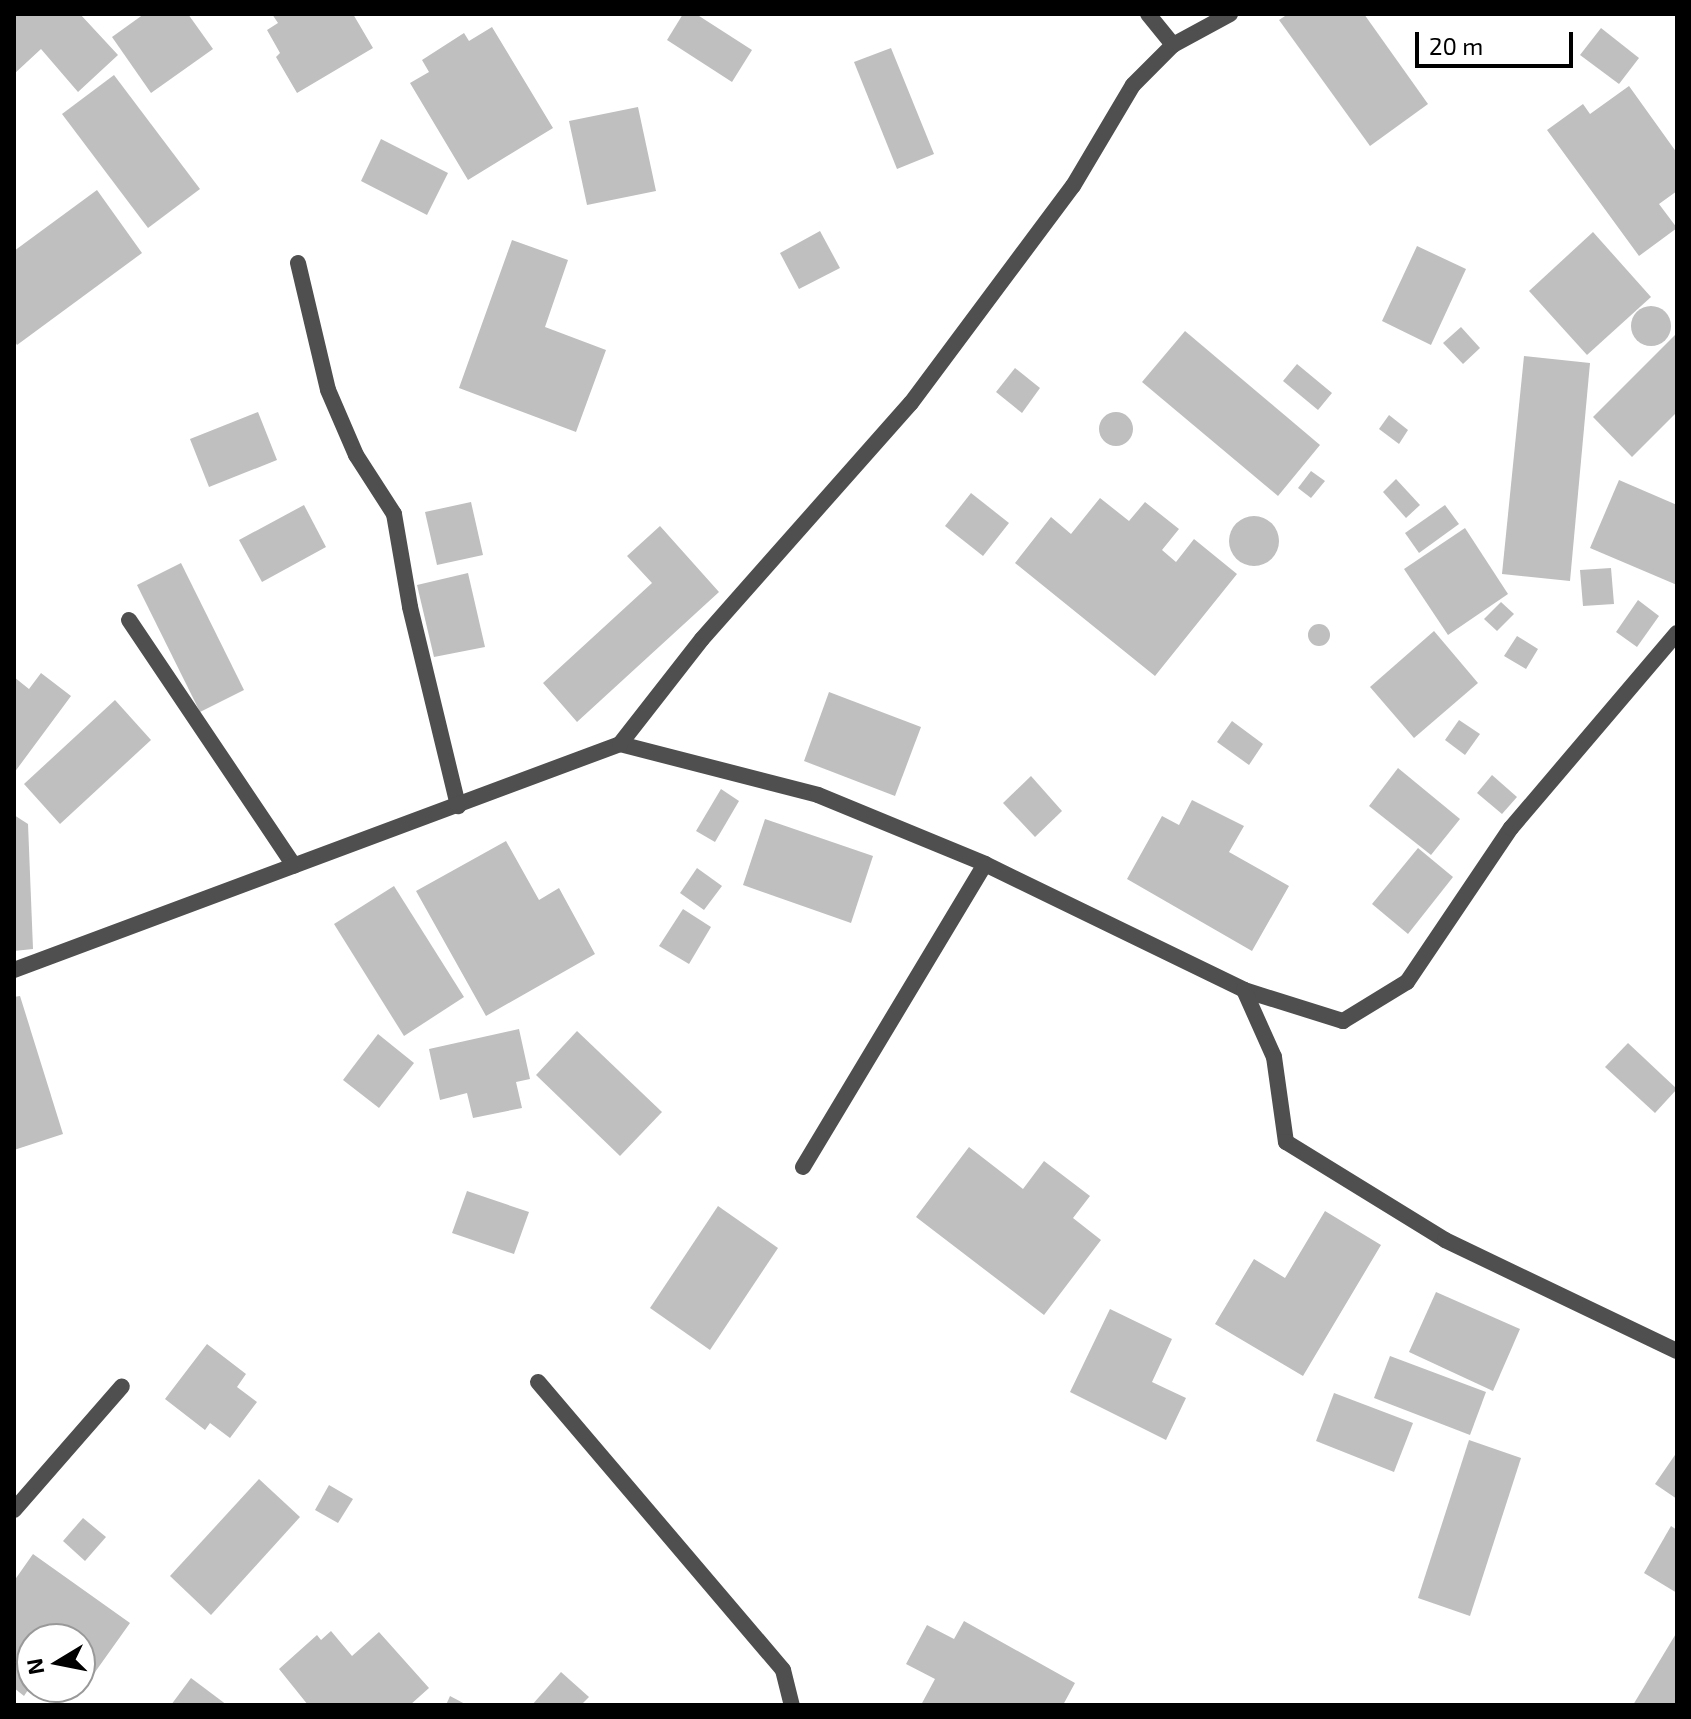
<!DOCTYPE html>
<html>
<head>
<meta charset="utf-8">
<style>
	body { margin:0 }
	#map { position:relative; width:1691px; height:1719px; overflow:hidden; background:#fff; font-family:"Exo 2",sans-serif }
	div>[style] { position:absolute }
	.building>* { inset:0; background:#bfbfbf }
	.round { border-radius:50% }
	.street>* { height:16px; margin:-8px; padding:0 8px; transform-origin:8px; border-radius:8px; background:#4f4f4f }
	span { translate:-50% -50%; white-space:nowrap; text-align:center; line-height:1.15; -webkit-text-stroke:7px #fff; paint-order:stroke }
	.frame { position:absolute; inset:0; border:16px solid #000; pointer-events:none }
	.north { position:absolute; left:16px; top:1623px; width:80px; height:80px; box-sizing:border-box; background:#fff; border:2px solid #999; border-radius:50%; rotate:260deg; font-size:22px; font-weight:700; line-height:32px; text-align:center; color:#000 }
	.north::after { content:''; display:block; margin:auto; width:28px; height:36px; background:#000; clip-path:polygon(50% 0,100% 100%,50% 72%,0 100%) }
	.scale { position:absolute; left:1415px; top:32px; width:158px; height:36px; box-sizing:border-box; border:4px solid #000; border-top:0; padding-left:10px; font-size:24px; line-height:28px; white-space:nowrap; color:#000; -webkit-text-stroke:6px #fff; paint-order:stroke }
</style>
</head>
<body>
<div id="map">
	<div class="building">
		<div style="clip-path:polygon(14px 14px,80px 14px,118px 55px,78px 92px,41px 49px,14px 74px)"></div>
		<div style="clip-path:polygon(144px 14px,188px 14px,213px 49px,151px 93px,112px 37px)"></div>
		<div style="clip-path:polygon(272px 14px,353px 14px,373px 48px,297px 93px,276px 57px,280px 53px,267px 30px,278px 23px)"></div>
		<div style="clip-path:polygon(683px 14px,696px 14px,752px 50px,732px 82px,667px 40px)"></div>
		<div style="clip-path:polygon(1288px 14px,1364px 14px,1428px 104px,1370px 146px,1279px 20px)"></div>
		<div style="clip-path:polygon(492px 27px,553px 128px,468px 180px,410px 83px,429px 72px,422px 60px,464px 33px,469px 41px)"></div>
		<div style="clip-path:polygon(1601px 28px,1639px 58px,1619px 84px,1580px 55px)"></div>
		<div style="clip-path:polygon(891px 48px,934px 154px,897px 169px,854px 62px)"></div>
		<div style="clip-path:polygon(114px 75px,200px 189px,148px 228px,62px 114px)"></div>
		<div style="clip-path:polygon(1629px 86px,1677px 153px,1677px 191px,1659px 204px,1677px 228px,1639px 256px,1547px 130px,1583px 104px,1590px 114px)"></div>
		<div style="clip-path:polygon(638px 107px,656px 191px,587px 205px,569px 121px)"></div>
		<div style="clip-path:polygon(381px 139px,448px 173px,427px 215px,361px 181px)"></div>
		<div style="clip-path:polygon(97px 190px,142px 253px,17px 345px,14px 340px,14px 251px)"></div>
		<div style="clip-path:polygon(820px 231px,840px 268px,799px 289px,780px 253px)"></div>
		<div style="clip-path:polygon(1593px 232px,1651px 297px,1587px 355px,1529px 291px)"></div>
		<div style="clip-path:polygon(512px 240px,568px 260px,545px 327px,606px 350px,576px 432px,459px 388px)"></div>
		<div style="clip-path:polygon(1417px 246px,1466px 269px,1431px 345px,1382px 321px)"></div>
		<div class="round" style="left:1631px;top:306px;width:40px;height:40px"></div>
		<div style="clip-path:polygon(1461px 327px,1480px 348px,1463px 364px,1443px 343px)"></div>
		<div style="clip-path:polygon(1185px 331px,1320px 445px,1278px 496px,1142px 382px)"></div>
		<div style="clip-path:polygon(1677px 333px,1677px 412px,1632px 457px,1593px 417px)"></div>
		<div style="clip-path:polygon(1524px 356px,1590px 363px,1570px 581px,1502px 574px)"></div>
		<div style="clip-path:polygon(1297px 364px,1332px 393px,1318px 410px,1283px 381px)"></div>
		<div style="clip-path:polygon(1015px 368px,1040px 388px,1022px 413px,996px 392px)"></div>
		<div style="clip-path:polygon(258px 412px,277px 460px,209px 487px,190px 439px)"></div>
		<div class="round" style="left:1099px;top:412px;width:34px;height:34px"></div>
		<div style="clip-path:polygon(1389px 415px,1408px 430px,1399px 444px,1379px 429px)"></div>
		<div style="clip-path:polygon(1311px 471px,1325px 481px,1311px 498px,1298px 488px)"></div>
		<div style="clip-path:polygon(1396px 479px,1420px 505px,1406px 518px,1383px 492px)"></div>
		<div style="clip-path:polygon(1619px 480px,1677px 505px,1677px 585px,1590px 548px)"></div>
		<div style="clip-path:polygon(971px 493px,1009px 523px,983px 556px,945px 526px)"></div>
		<div style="clip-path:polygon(1100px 498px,1129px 521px,1145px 502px,1179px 529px,1162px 550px,1176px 562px,1194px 539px,1237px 574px,1155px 676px,1015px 563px,1051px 517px,1071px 534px)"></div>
		<div style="clip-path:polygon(471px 502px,483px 555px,437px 565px,425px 512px)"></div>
		<div style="clip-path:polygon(304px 505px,326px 547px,262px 582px,239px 540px)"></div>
		<div style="clip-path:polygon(1445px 505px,1459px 524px,1419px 553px,1405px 533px)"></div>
		<div class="round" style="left:1229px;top:516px;width:50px;height:50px"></div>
		<div style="clip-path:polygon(660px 526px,719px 592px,577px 722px,543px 683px,652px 583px,627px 556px)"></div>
		<div style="clip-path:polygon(1465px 528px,1508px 594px,1448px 635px,1404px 569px)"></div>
		<div style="clip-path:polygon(181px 563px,244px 690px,200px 712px,137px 585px)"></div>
		<div style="clip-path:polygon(1611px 568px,1614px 604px,1583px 606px,1580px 570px)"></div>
		<div style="clip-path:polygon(468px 573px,485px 647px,434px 657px,417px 585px)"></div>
		<div style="clip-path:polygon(1638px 600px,1659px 616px,1637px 647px,1616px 632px)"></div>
		<div style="clip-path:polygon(1501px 602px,1514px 614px,1497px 631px,1484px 619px)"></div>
		<div class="round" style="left:1308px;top:624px;width:22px;height:22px"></div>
		<div style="clip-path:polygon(1434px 631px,1478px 683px,1414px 738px,1370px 687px)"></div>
		<div style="clip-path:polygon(1517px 636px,1538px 649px,1526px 669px,1504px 656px)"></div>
		<div style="clip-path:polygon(41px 673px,71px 696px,14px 773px,14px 677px,29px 689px)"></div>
		<div style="clip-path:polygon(829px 692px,921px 727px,895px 796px,804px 761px)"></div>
		<div style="clip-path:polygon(115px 700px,151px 740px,60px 824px,24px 784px)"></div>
		<div style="clip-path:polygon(1459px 720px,1480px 734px,1465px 755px,1445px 740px)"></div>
		<div style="clip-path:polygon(1232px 721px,1263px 744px,1249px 765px,1217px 742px)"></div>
		<div style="clip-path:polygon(1398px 768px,1460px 819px,1431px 855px,1369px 806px)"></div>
		<div style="clip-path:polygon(1492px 775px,1517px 797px,1502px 814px,1477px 793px)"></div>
		<div style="clip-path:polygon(1031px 776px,1062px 811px,1035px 837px,1003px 803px)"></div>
		<div style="clip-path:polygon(721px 789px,739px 801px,715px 842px,696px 831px)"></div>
		<div style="clip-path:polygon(1192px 800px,1244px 826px,1229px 852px,1289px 886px,1252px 951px,1127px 879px,1162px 816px,1179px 825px)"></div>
		<div style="clip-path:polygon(14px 815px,28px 824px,33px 949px,14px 951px)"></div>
		<div style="clip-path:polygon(765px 819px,873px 856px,851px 923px,743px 885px)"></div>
		<div style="clip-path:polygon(506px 841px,539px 900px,559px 888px,595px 954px,486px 1016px,416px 891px)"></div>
		<div style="clip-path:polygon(1418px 848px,1453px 877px,1408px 934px,1372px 904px)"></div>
		<div style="clip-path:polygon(697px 868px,722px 886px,704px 910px,680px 893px)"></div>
		<div style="clip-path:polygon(394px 886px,464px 997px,404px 1036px,334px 924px)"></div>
		<div style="clip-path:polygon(683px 909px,711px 927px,689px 964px,659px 946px)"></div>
		<div style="clip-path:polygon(20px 996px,63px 1134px,14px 1150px,14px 997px)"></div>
		<div style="clip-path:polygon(519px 1029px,530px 1079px,516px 1082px,522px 1108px,473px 1118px,467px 1093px,440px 1100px,429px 1049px)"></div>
		<div style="clip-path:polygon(577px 1031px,662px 1112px,620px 1156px,536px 1075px)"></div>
		<div style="clip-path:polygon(378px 1034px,414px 1063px,379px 1108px,343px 1080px)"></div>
		<div style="clip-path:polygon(1628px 1043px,1677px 1089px,1655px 1113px,1605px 1067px)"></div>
		<div style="clip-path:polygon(969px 1147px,1023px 1189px,1044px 1161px,1090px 1196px,1073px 1218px,1101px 1240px,1044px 1315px,916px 1217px)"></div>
		<div style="clip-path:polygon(467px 1191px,529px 1212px,514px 1254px,452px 1233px)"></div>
		<div style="clip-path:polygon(718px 1206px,778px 1248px,710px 1350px,650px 1308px)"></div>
		<div style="clip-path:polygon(1325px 1211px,1381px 1245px,1303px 1376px,1215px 1324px,1254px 1259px,1285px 1278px)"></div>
		<div style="clip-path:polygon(1436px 1292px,1520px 1329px,1493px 1391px,1409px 1352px)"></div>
		<div style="clip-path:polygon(1110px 1309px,1172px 1339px,1152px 1382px,1186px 1398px,1166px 1440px,1070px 1392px)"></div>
		<div style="clip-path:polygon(207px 1344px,246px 1374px,237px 1387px,257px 1402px,230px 1438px,210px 1423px,205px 1430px,165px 1399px)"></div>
		<div style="clip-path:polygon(1390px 1356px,1486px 1392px,1470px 1435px,1374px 1398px)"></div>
		<div style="clip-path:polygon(1334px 1393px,1413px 1423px,1394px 1472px,1316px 1441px)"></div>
		<div style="clip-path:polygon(1469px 1440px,1521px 1458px,1470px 1616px,1418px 1598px)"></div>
		<div style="clip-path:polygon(1677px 1452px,1677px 1499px,1655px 1484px)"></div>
		<div style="clip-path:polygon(259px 1479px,300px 1517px,211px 1615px,170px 1576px)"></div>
		<div style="clip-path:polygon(329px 1485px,353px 1499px,338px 1523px,315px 1510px)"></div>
		<div style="clip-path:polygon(83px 1518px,106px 1537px,85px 1561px,63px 1541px)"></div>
		<div style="clip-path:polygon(1671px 1526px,1677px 1530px,1677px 1593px,1644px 1573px)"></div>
		<div style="clip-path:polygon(33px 1554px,130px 1623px,78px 1696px,66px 1687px,80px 1687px,80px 1639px,32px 1639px,32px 1684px,24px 1696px,14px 1688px,14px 1581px)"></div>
		<div style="clip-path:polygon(964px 1621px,1075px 1683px,1063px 1705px,921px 1705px,935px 1679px,906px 1664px,927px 1625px,954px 1639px)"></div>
		<div style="clip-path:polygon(331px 1631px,352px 1656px,379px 1632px,429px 1688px,410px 1705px,308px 1705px,279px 1669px,317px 1635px,321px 1640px)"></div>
		<div style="clip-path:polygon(1677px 1632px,1677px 1705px,1633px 1705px)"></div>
		<div style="clip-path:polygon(561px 1672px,589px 1697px,581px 1705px,532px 1705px)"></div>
		<div style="clip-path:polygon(191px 1678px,227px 1705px,171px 1705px)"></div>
		<div style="clip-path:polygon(450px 1696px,467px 1705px,446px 1705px)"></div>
	</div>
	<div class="street">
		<div style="left:1148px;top:14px;width:40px;rotate:51deg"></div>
		<div style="left:298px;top:263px;width:130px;rotate:76.7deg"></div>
		<div style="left:328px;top:390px;width:71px;rotate:66.7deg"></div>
		<div style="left:356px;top:455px;width:70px;rotate:57.2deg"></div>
		<div style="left:394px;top:514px;width:94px;rotate:80.2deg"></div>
		<div style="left:410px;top:607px;width:205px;rotate:76.4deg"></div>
		<div style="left:129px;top:620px;width:296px;rotate:56.1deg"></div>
		<div style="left:620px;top:744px;width:204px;rotate:14.4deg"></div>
		<div style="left:818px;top:795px;width:181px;rotate:22.4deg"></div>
		<div style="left:985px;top:864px;width:288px;rotate:25.9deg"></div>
		<div style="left:1244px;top:990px;width:104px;rotate:17.4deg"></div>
		<div style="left:1343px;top:1021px;width:75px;rotate:-31.4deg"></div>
		<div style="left:1407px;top:982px;width:186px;rotate:-56deg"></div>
		<div style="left:1511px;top:828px;width:256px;rotate:-49.6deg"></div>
		<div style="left:14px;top:970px;width:647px;rotate:-20.45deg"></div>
		<div style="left:620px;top:744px;width:133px;rotate:-52deg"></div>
		<div style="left:702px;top:639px;width:315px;rotate:-48.5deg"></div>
		<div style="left:911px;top:403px;width:271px;rotate:-53.3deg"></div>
		<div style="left:1073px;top:186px;width:117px;rotate:-59.3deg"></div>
		<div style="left:1133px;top:85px;width:57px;rotate:-45deg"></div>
		<div style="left:1173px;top:45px;width:65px;rotate:-28.5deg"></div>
		<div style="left:1244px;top:990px;width:73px;rotate:65.9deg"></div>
		<div style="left:1274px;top:1057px;width:86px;rotate:82deg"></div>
		<div style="left:1286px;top:1142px;width:187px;rotate:31.6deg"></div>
		<div style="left:1445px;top:1240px;width:257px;rotate:25.6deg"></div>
		<div style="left:803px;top:1167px;width:353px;rotate:-59deg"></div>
		<div style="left:538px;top:1382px;width:378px;rotate:49.6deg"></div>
		<div style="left:783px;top:1670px;width:36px;rotate:76deg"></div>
		<div style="left:14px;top:1510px;width:164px;rotate:-48.9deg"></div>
	</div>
	<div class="frame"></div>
	<div class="north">N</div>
	<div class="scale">20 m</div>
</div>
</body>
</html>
